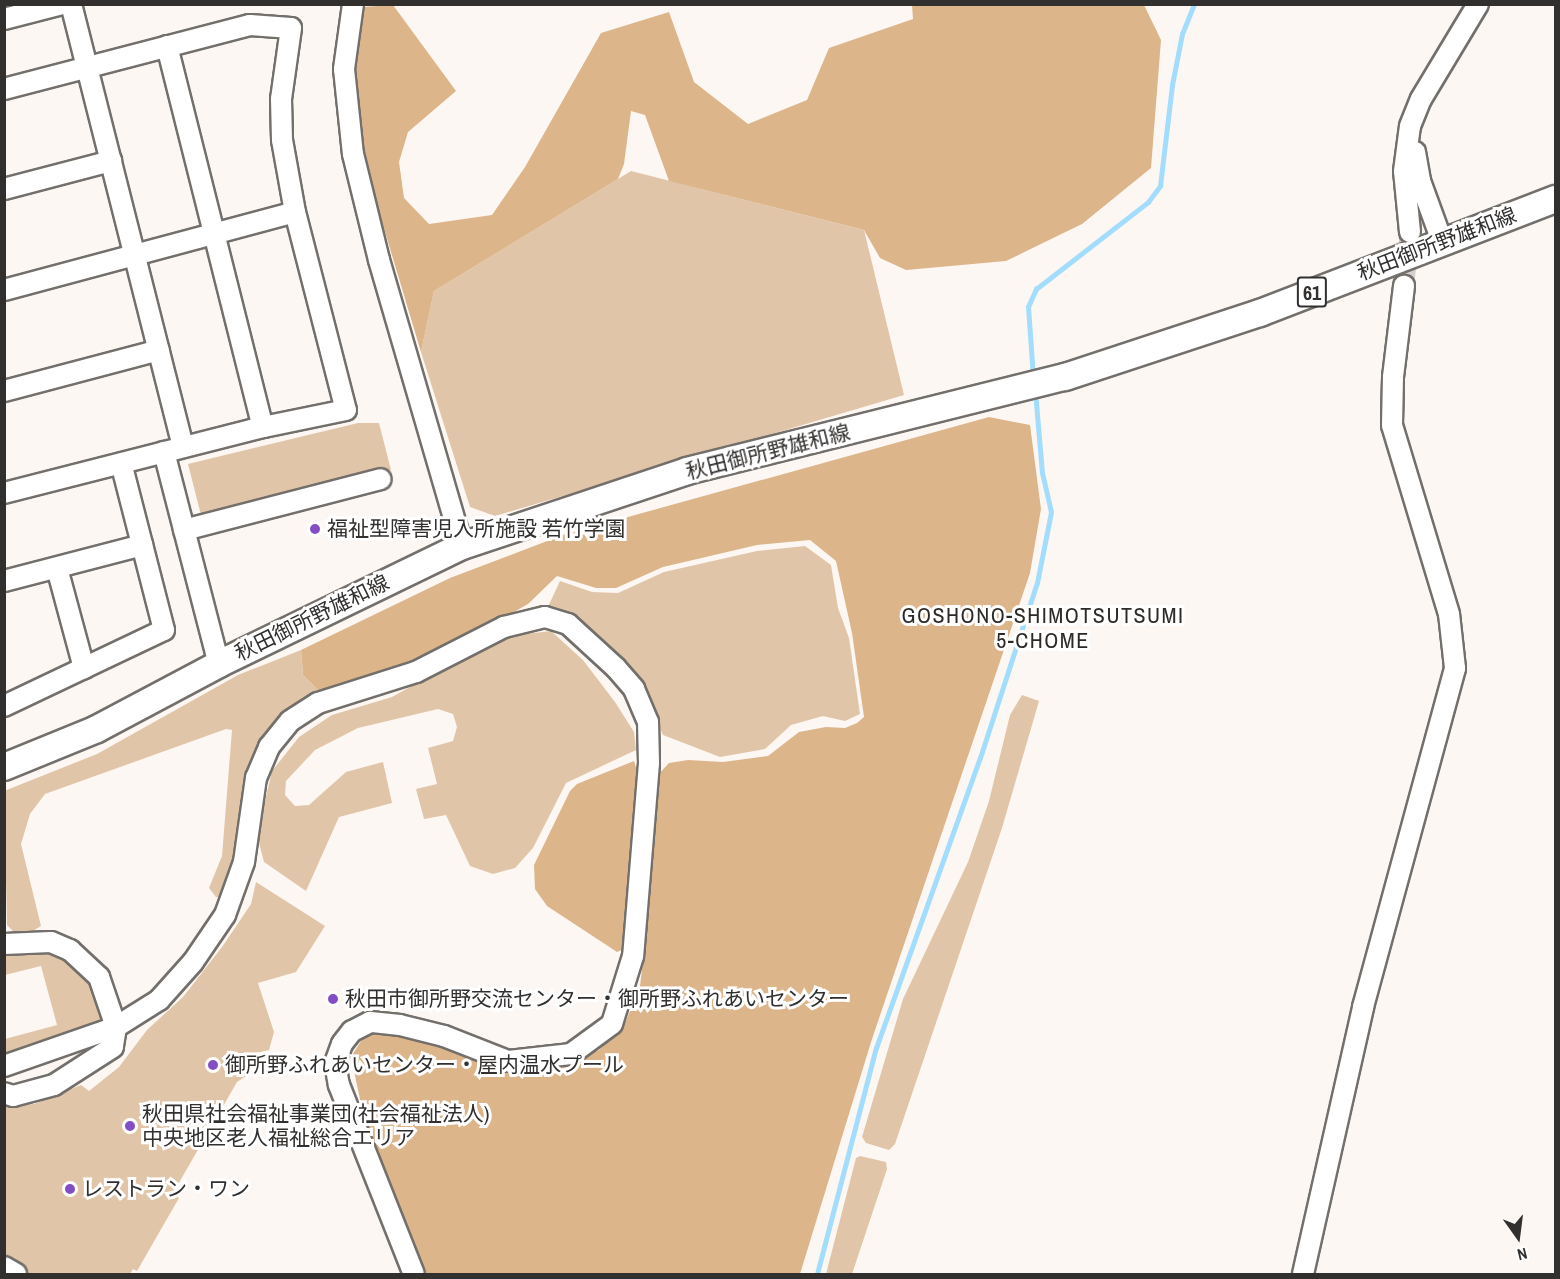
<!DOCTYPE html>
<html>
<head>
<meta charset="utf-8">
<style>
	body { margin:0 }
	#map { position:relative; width:1560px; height:1279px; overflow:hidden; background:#fcf7f3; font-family:"Archivo Narrow","Noto Sans JP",sans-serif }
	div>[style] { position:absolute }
	.green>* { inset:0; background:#e1c5a8 }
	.forest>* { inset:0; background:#ddb58a }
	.stream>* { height:4.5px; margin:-2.25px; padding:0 2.25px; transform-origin:2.25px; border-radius:2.25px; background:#a3ddfd }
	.minor-tunnel>* { height:20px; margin-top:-10px; transform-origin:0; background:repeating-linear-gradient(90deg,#d4cfcc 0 20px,transparent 0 30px) }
	.roads { filter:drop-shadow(2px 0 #736f6b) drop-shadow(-2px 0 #736f6b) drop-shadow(0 2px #736f6b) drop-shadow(0 -2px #736f6b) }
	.minor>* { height:20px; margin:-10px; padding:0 10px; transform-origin:10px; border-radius:10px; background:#fff }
	.major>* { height:26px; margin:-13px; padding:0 13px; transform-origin:13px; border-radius:13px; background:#fff }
	.dots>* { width:16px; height:16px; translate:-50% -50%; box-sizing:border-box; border:3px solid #fff; border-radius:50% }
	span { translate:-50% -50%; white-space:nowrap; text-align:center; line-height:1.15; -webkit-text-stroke:6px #fff; paint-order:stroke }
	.shield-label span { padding:2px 4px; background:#fff; border:2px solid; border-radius:4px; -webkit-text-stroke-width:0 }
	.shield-label { font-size:20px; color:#32302f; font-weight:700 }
	.street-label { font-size:21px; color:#32302f }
	.poi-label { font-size:21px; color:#32302f }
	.left { translate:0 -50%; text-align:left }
	.neighbourhood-label { font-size:22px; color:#2d2926; letter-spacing:1.5px }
	.frame { position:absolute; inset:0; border:6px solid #32302f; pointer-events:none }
	.north { position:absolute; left:1488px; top:1207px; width:60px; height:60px; -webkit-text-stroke:4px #fff; paint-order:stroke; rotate:166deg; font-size:16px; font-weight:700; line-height:24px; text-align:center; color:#32302f }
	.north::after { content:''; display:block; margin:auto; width:21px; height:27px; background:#32302f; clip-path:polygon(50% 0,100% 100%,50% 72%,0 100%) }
</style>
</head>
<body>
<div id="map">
	<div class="green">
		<div style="clip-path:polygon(631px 171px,864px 230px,904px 395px,495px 516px,470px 507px,421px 352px,434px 291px)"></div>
		<div style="clip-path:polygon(358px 423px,379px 423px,391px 470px,202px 519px,188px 464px)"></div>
		<div style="clip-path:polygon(805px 546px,831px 565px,838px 608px,849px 638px,860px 714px,845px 721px,823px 716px,791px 725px,765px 749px,720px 757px,663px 735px,638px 682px,547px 609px,560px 581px,592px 592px,618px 593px,664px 572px,757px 551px)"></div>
		<div style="clip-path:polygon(551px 631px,583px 660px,615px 702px,634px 732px,636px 750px,566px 783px,533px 848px,515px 868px,493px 874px,470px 866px,446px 815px,424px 819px,416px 789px,437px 784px,428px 748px,453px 741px,457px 727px,453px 714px,438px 709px,358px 728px,315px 750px,286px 781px,285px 795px,295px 806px,309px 805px,346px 772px,383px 762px,392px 803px,339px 817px,306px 891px,264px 862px,257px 835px,272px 771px,299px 737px,332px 715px,392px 697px,499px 637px)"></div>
		<div style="clip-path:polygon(301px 650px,303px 675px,319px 691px,288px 708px,269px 731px,236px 867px,223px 897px,216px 897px,209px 888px,222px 856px,232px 730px,226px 729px,45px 794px,30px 814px,21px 844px,41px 926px,31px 932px,16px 934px,7px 925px,4px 791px,97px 754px,238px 675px)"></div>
		<div style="clip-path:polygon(1022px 695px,1039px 701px,1002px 828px,895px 1144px,889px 1150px,866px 1143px,862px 1137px,903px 999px,968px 862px,989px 801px,1010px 715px)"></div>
		<div style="clip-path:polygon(256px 882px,325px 926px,296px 972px,258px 983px,274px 1032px,269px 1050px,252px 1054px,251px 1073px,237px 1082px,173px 1193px,179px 1198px,137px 1271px,133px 1269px,130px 1274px,5px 1274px,5px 1106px,34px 1104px,81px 1085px,89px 1091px,119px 1067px,147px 1030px,183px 997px,222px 947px,251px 904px)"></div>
		<div style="clip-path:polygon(31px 949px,60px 958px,82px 970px,96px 986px,106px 1011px,103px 1021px,5px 1054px,5px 1039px,57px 1025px,41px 966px,5px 975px,5px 954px)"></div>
		<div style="clip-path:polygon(860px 1156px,886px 1162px,887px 1169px,852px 1274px,826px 1274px,856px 1158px)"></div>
	</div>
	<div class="forest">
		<div style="clip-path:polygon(393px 5px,456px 91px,408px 132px,399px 162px,404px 198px,429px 224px,492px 215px,525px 167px,601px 33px,669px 12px,694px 82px,748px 124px,807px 100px,829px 48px,913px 19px,912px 5px,1144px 5px,1161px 40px,1151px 168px,1082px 224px,1006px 261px,906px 270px,880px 258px,864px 230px,669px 181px,645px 115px,631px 111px,624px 164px,618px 179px,434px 291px,421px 352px,362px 155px,351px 72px,362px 7px)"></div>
		<div style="clip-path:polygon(989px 417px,1030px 425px,1041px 509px,1030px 573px,871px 1042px,800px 1274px,423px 1274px,363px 1113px,351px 1057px,366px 1033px,410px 1036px,492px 1066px,553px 1067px,599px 1050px,626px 1021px,640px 986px,649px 911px,656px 777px,669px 763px,688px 760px,723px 762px,768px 756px,799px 732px,826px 727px,845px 728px,857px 723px,864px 717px,852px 633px,836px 561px,810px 540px,757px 545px,663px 567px,616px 588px,596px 588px,557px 576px,528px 604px,503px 618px,398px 667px,319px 691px,303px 675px,301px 650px,450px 578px,563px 535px)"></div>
		<div style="clip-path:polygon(634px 761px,638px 775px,633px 898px,626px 948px,617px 952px,547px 906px,535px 889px,534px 865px,570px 791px,577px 784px)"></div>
	</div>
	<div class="stream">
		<div style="left:1033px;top:378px;width:71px;rotate:-94deg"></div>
		<div style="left:1028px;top:307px;width:20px;rotate:-66deg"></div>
		<div style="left:1036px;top:289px;width:142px;rotate:-37.8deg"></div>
		<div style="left:1148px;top:202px;width:20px;rotate:-53deg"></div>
		<div style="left:1160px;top:186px;width:102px;rotate:-83.2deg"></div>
		<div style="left:1172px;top:85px;width:52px;rotate:-78.9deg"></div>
		<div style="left:1182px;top:34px;width:32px;rotate:-68deg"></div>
		<div style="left:817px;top:1274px;width:234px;rotate:-75.4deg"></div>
		<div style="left:876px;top:1048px;width:308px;rotate:-70.3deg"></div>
		<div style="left:980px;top:758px;width:184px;rotate:-72deg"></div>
		<div style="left:1037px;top:583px;width:72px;rotate:-78.8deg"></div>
		<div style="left:1051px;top:512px;width:40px;rotate:-103deg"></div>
		<div style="left:1042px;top:473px;width:81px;rotate:-94.9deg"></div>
	</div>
	<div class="minor-tunnel">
		<div style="left:1404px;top:286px;width:54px;rotate:-83.7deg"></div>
	</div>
	<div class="roads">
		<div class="minor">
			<div style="left:71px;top:4px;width:457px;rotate:75.8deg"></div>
			<div style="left:353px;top:4px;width:66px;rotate:97.9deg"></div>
			<div style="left:344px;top:69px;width:85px;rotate:84deg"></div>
			<div style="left:353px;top:154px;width:109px;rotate:76.2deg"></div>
			<div style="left:379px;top:260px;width:298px;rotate:73.8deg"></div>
			<div style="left:4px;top:19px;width:60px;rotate:-14.5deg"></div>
			<div style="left:167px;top:46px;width:393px;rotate:75.9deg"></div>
			<div style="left:4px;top:89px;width:254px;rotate:-14.6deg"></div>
			<div style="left:250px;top:25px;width:41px;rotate:4.2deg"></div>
			<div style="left:291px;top:28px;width:72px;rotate:98deg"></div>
			<div style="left:281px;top:99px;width:41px;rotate:88.6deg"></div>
			<div style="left:282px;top:140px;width:73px;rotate:79.8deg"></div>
			<div style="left:295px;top:212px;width:204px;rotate:75.6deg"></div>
			<div style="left:346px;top:410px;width:85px;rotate:168.4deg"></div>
			<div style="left:263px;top:427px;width:267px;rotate:165.7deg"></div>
			<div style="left:1415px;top:152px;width:29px;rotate:80deg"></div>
			<div style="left:1420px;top:181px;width:64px;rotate:69.9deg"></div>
			<div style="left:4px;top:189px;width:111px;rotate:-14.7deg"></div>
			<div style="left:1410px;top:232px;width:61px;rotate:-95.6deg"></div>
			<div style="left:1404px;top:171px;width:45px;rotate:-82.4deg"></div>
			<div style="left:1410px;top:126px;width:29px;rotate:-68deg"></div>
			<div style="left:1421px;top:99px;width:111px;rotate:-59deg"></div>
			<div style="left:4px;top:290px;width:301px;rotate:-15deg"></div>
			<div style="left:4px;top:391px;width:160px;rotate:-14.8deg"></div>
			<div style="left:164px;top:452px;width:219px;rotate:75.5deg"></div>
			<div style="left:184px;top:530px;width:203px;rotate:-14.5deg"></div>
			<div style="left:57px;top:568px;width:104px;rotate:74.9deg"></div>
			<div style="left:4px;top:581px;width:143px;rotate:-14.6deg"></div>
			<div style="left:4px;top:706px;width:177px;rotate:-25.4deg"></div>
			<div style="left:164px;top:630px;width:172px;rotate:-104.4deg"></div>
			<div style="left:4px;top:944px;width:47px;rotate:-2.4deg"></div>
			<div style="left:51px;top:942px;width:21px;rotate:23deg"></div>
			<div style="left:70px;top:950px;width:40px;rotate:43deg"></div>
			<div style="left:99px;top:977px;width:53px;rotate:71.2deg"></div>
			<div style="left:116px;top:1027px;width:20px;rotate:99deg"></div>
			<div style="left:113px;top:1047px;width:70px;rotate:147.2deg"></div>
			<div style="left:54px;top:1085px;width:42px;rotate:165deg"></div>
			<div style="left:13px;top:1096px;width:9px;rotate:-162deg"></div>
			<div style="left:4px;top:1066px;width:119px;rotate:-19.2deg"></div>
			<div style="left:116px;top:1027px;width:51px;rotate:-32.1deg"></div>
			<div style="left:159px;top:1000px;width:51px;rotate:-48.2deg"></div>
			<div style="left:193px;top:962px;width:57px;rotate:-55.8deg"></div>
			<div style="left:225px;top:915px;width:56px;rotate:-70.3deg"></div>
			<div style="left:244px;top:862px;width:85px;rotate:-81.9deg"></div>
			<div style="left:256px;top:778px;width:34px;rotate:-67deg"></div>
			<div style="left:269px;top:747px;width:33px;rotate:-51deg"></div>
			<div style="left:290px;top:721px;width:33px;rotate:-33deg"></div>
			<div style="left:318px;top:703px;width:103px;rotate:-17.6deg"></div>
			<div style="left:416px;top:672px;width:99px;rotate:-27.1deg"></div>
			<div style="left:504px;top:627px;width:42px;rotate:-13.7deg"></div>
			<div style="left:545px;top:617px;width:24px;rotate:17deg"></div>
			<div style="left:568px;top:624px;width:65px;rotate:42.5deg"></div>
			<div style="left:616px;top:668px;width:28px;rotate:49deg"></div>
			<div style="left:634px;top:689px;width:36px;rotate:67deg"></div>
			<div style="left:648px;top:722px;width:41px;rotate:88.6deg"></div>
			<div style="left:649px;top:763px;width:194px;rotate:94.7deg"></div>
			<div style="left:633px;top:956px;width:71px;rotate:107.2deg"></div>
			<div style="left:612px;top:1024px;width:51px;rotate:143.8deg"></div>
			<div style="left:571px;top:1054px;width:63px;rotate:173.7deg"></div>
			<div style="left:508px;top:1061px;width:69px;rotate:-158.7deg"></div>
			<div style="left:444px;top:1036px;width:45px;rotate:-166deg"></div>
			<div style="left:400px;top:1025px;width:30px;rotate:-174deg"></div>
			<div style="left:370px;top:1022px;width:20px;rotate:153deg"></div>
			<div style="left:352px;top:1031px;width:16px;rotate:128deg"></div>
			<div style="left:342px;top:1044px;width:20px;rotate:110deg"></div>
			<div style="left:335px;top:1063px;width:22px;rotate:80deg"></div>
			<div style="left:339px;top:1085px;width:203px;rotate:68.4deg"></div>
			<div style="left:4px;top:1267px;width:14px;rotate:30deg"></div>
			<div style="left:1303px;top:1274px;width:274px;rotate:-77.3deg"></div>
			<div style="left:1363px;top:1007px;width:351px;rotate:-74.8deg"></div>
			<div style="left:1455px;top:668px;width:54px;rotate:-96.3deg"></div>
			<div style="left:1449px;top:614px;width:197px;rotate:-106.8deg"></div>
			<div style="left:1392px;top:425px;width:48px;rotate:-88.8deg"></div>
			<div style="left:1393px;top:377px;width:92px;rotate:-83.1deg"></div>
		</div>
		<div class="major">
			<div style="left:4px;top:767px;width:100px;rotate:-22.2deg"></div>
			<div style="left:97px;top:729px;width:138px;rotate:-28deg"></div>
			<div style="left:219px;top:664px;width:270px;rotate:-25.9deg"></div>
			<div style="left:462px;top:546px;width:237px;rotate:-18.4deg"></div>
			<div style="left:687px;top:471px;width:390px;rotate:-14deg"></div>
			<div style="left:1065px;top:377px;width:205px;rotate:-18.2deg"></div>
			<div style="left:1260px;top:313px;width:317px;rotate:-21.1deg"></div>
		</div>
	</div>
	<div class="dots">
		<div style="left:315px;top:529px;background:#834ec5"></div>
		<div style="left:333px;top:999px;background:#834ec5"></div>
		<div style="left:213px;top:1065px;background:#834ec5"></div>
		<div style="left:130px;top:1126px;background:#834ec5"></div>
		<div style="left:70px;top:1189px;background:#834ec5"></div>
	</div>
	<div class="shield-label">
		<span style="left:1312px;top:292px">61</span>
	</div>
	<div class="street-label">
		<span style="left:1437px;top:244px;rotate:-21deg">秋田御所野雄和線</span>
		<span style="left:768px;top:452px;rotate:-14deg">秋田御所野雄和線</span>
		<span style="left:312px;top:618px;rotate:-26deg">秋田御所野雄和線</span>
	</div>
	<div class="poi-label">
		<span class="left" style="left:327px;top:529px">福祉型障害児入所施設 若竹学園</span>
		<span class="left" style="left:345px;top:999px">秋田市御所野交流センター・御所野ふれあいセンター</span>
		<span class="left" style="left:225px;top:1065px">御所野ふれあいセンター・屋内温水プール</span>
		<span class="left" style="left:142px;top:1126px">秋田県社会福祉事業団(社会福祉法人)<br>中央地区老人福祉総合エリア</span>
		<span class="left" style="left:82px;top:1189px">レストラン・ワン</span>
	</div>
	<div class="neighbourhood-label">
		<span style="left:1043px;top:628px">GOSHONO-SHIMOTSUTSUMI<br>5-CHOME</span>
	</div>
	<div class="frame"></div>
	<div class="north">N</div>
</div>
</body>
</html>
